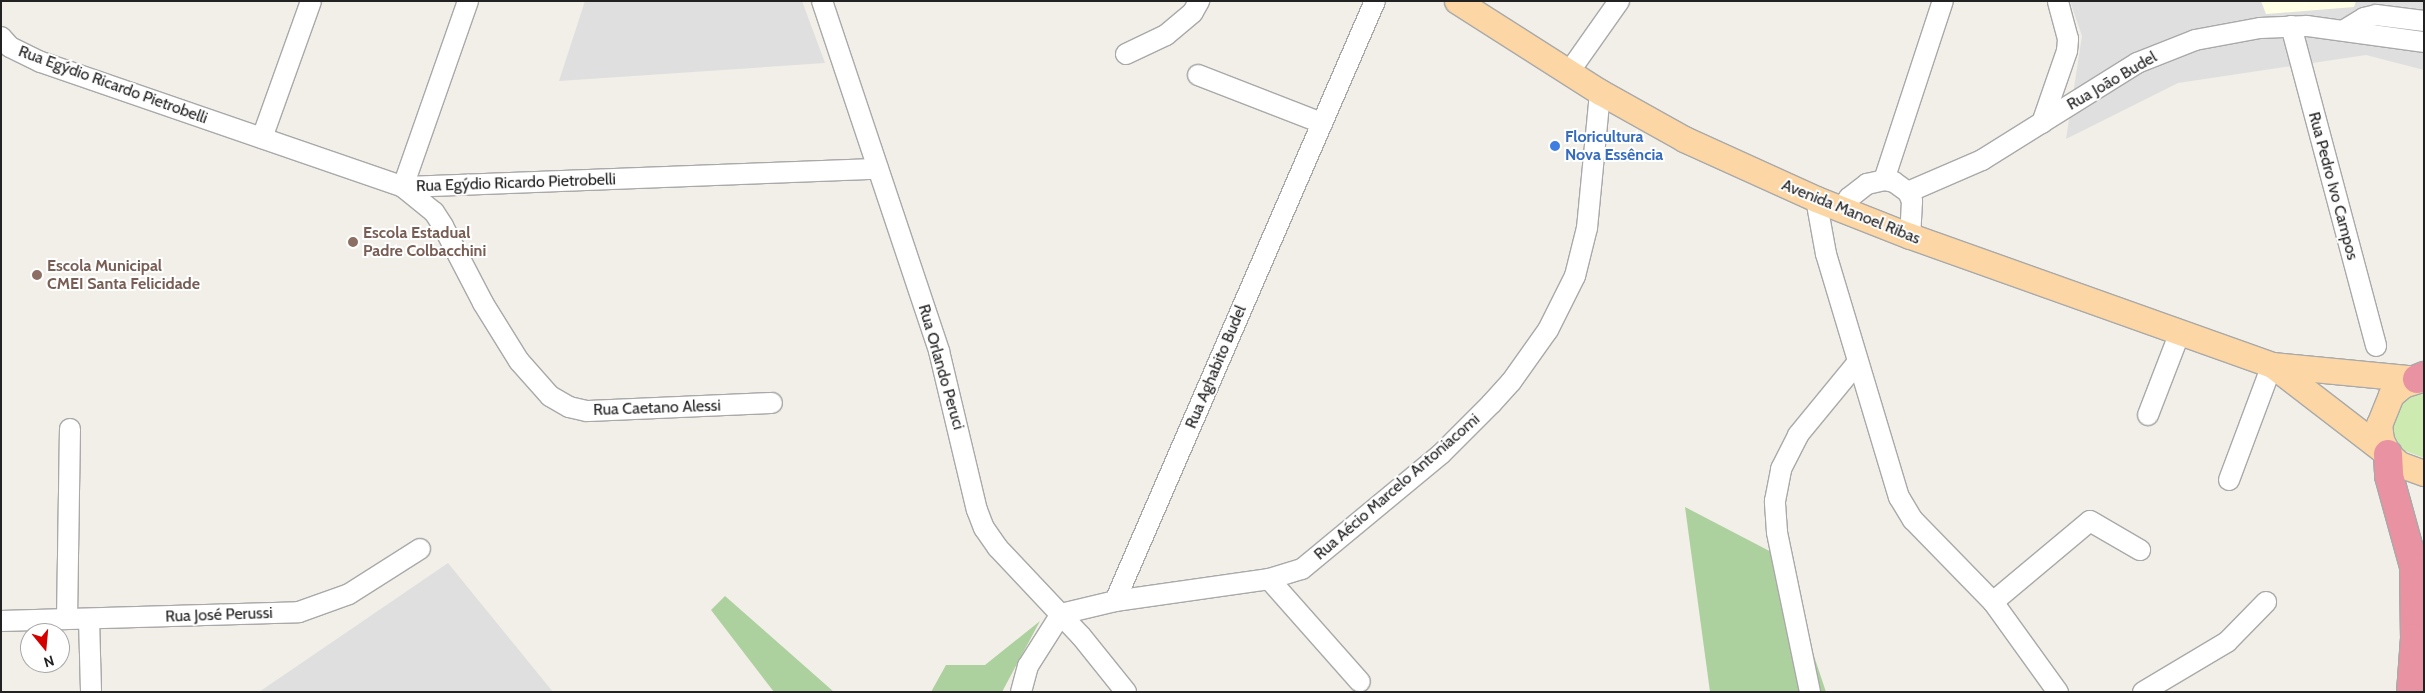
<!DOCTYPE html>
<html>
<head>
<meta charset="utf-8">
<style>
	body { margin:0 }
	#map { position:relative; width:2425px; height:693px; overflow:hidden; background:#f2efe9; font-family:Cabin,sans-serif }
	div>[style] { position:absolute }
	.residential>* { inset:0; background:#e0dfdf }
	.education>* { inset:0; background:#ffffe5 }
	.grass>* { inset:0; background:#cdebb0 }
	.forest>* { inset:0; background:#add19e }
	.roads { filter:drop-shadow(1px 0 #a9a9a9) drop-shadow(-1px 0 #a9a9a9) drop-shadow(0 1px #a9a9a9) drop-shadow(0 -1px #a9a9a9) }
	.minor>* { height:20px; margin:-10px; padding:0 10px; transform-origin:10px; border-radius:10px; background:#fff }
	.major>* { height:25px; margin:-12.5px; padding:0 12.5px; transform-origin:12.5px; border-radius:12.5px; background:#fcd6a4 }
	.highway>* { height:28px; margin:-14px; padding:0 14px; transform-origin:14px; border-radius:14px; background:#e892a2 }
	.dots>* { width:14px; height:14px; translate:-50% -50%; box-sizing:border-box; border:2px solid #fff; border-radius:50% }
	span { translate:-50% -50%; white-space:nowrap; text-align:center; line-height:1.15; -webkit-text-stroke:4px #fff; paint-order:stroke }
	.street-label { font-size:16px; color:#222 }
	.shop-label { font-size:16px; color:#366cbe; font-weight:700 }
	.left { translate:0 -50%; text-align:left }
	.education-label { font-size:16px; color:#785e54; font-weight:700 }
	.frame { position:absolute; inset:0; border:2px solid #222; pointer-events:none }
	.north { position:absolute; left:20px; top:623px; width:50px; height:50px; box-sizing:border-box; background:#fff; border:1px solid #a7a7a7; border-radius:50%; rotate:163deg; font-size:14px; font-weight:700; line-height:20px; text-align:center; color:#222 }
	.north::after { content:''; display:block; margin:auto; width:18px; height:22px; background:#d40000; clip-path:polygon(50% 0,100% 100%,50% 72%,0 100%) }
</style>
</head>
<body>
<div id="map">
	<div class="residential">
		<div style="clip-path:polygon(585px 1px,802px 1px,825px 63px,559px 81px)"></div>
		<div style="clip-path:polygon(2070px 1px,2424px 1px,2424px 70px,2366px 55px,2178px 83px,2066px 139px,2082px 36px)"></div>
		<div style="clip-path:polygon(448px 563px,553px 692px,259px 692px)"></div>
	</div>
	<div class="education">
		<div style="clip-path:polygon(2261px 1px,2356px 1px,2354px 7px,2266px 14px)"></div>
	</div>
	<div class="grass">
		<div style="clip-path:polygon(2424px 390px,2424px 458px,2403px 450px,2391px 430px,2392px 418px,2403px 398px)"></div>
	</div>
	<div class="forest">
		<div style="clip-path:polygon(1685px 507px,1781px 557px,1826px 692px,1710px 692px)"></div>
		<div style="clip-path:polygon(725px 596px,834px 692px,774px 692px,711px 610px)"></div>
		<div style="clip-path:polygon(1040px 621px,1002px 692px,931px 692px,946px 665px,985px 665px)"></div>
	</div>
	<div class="roads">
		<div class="minor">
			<div style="left:468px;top:1px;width:197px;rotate:109.3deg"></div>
			<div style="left:403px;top:187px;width:40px;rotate:39deg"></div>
			<div style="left:434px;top:212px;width:17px;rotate:57deg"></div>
			<div style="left:443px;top:226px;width:87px;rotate:62.5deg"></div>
			<div style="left:483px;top:303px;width:68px;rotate:58.2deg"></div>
			<div style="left:519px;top:361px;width:47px;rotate:48.5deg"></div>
			<div style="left:550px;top:396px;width:22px;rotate:30deg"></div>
			<div style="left:569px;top:407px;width:18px;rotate:13deg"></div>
			<div style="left:587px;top:411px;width:185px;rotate:-2.5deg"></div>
			<div style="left:822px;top:1px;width:369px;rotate:71.5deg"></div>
			<div style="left:939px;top:351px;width:163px;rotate:76.6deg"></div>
			<div style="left:977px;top:510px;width:19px;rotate:69deg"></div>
			<div style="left:984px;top:528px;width:24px;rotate:55deg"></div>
			<div style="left:998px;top:548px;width:121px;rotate:46.7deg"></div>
			<div style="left:1081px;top:636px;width:72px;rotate:51.2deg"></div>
			<div style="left:2291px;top:26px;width:331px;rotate:75.1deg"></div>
			<div style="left:2346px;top:29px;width:21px;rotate:-31deg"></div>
			<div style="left:2364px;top:18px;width:12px;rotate:-14deg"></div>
			<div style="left:2376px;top:15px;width:48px;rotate:7.1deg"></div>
			<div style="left:1px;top:37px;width:13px;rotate:48deg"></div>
			<div style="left:10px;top:47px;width:34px;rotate:26deg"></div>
			<div style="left:41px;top:62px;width:383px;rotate:19deg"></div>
			<div style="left:403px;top:187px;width:475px;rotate:-2.2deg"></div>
			<div style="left:1126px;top:54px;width:44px;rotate:-25.4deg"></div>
			<div style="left:1166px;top:35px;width:35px;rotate:-40deg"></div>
			<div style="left:1193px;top:12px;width:13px;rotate:-61deg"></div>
			<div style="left:1569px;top:72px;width:87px;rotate:-54.8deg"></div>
			<div style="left:1198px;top:75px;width:133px;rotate:21.2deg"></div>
			<div style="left:2042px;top:123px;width:76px;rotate:-70.9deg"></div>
			<div style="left:2067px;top:51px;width:12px;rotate:-85deg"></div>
			<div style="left:2068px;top:39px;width:39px;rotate:-105deg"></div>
			<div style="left:262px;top:138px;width:145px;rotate:-70.3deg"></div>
			<div style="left:1884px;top:180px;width:188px;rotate:-71.8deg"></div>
			<div style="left:1908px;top:192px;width:81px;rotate:-23.4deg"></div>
			<div style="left:1982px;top:160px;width:183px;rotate:-32deg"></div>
			<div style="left:2137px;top:63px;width:62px;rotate:-21.6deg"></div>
			<div style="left:2195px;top:40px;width:66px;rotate:-10.5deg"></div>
			<div style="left:2260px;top:28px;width:47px;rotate:-2.4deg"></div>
			<div style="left:2307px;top:26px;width:118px;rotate:7.8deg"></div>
			<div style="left:1816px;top:199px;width:56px;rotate:79.7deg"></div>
			<div style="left:1826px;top:254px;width:254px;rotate:73.3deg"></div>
			<div style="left:1899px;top:497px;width:27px;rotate:59deg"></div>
			<div style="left:1913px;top:520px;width:115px;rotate:45.7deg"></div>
			<div style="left:1993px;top:602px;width:111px;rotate:54.2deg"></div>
			<div style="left:1842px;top:209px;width:13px;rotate:-58deg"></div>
			<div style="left:1849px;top:198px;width:23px;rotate:-38deg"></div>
			<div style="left:1867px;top:184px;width:17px;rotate:-13deg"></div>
			<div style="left:1884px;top:180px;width:10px;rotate:11deg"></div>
			<div style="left:1894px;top:182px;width:17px;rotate:36deg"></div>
			<div style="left:1908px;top:192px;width:10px;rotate:66deg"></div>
			<div style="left:1912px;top:201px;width:35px;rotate:93deg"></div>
			<div style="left:2148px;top:415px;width:89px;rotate:-68.9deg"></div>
			<div style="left:2229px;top:480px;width:123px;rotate:-69.5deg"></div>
			<div style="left:1269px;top:579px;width:137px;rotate:48.5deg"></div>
			<div style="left:1115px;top:601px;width:156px;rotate:-8.1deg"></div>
			<div style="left:1269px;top:579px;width:34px;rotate:-17deg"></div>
			<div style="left:1302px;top:569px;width:180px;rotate:-39.6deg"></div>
			<div style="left:1441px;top:454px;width:71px;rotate:-45deg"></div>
			<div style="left:1491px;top:404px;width:30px;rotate:-48deg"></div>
			<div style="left:1511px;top:382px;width:64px;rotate:-54.6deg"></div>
			<div style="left:1548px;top:330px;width:60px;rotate:-63.4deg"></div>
			<div style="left:1575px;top:276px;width:49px;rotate:-76deg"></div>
			<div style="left:1587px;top:228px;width:137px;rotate:-84.5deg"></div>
			<div style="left:1993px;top:602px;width:126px;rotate:-39.9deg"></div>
			<div style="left:2090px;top:521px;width:58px;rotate:30.1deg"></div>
			<div style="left:67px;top:619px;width:190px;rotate:-89.1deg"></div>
			<div style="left:89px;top:619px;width:73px;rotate:88.4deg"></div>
			<div style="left:1px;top:621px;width:298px;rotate:-1.7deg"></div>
			<div style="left:299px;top:612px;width:53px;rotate:-19.8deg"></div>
			<div style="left:349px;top:594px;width:84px;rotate:-32.4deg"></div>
			<div style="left:1021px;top:692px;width:27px;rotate:-75deg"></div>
			<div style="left:1028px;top:666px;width:62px;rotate:-57.6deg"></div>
			<div style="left:1061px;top:614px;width:56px;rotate:-13.5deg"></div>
			<div style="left:1115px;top:601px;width:654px;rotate:-66.57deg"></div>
			<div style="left:1810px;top:692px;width:163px;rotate:-101.7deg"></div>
			<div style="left:1777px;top:532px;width:31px;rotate:-94deg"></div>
			<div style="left:1775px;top:501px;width:33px;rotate:-79deg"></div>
			<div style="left:1781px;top:469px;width:38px;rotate:-63deg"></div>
			<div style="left:1798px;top:435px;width:94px;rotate:-50.6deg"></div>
			<div style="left:2143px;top:692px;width:98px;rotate:-30.8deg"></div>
			<div style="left:2227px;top:642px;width:56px;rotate:-45.7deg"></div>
		</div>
		<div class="major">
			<div style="left:1457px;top:1px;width:169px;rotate:32.5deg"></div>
			<div style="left:1600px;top:92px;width:96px;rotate:29.2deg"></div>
			<div style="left:1684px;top:139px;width:145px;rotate:24.4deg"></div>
			<div style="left:1816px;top:199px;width:101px;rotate:21.5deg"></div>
			<div style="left:1910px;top:236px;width:384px;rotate:19.6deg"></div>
			<div style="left:2272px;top:365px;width:146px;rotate:5.5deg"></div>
			<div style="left:2275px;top:367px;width:143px;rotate:37.6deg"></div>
			<div style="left:2421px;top:379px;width:19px;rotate:162deg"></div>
			<div style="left:2403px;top:385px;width:16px;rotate:140deg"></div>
			<div style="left:2391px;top:395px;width:31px;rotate:112deg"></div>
			<div style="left:2379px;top:424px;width:16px;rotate:83deg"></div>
			<div style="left:2381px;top:440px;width:16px;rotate:63deg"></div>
			<div style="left:2388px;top:454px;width:15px;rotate:42deg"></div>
			<div style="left:2399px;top:464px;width:27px;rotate:20deg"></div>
		</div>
		<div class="highway">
			<div style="left:2417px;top:379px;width:8px;rotate:-23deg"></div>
			<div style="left:2388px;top:454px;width:22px;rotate:87deg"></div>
			<div style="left:2389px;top:476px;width:94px;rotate:74.6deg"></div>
			<div style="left:2414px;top:567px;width:71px;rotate:89.2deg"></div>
			<div style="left:2415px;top:638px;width:54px;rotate:94.2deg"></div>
		</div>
	</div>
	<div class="dots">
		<div style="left:1555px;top:146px;background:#3f7fe0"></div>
		<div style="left:353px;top:242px;background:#8d6e63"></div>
		<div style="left:37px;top:275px;background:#8d6e63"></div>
	</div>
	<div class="street-label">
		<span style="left:2112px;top:81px;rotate:-30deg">Rua João Budel</span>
		<span style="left:113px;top:85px;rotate:20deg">Rua Egýdio Ricardo Pietrobelli</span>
		<span style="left:516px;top:183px;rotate:-2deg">Rua Egýdio Ricardo Pietrobelli</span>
		<span style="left:2333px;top:186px;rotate:75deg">Rua Pedro Ivo Campos</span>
		<span style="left:1851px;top:212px;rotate:22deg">Avenida Manoel Ribas</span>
		<span style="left:941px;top:367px;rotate:74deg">Rua Orlando Peruci</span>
		<span style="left:1216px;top:367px;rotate:-67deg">Rua Aghabito Budel</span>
		<span style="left:657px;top:408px;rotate:-2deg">Rua Caetano Alessi</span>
		<span style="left:1397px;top:487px;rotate:-41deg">Rua Aécio Marcelo Antoniacomi</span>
		<span style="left:219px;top:615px;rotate:-2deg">Rua José Perussi</span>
	</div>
	<div class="shop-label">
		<span class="left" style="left:1565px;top:146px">Floricultura<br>Nova Essência</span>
	</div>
	<div class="education-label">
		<span class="left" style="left:363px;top:242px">Escola Estadual<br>Padre Colbacchini</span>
		<span class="left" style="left:47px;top:275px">Escola Municipal<br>CMEI Santa Felicidade</span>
	</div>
	<div class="frame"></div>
	<div class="north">N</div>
</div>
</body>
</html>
